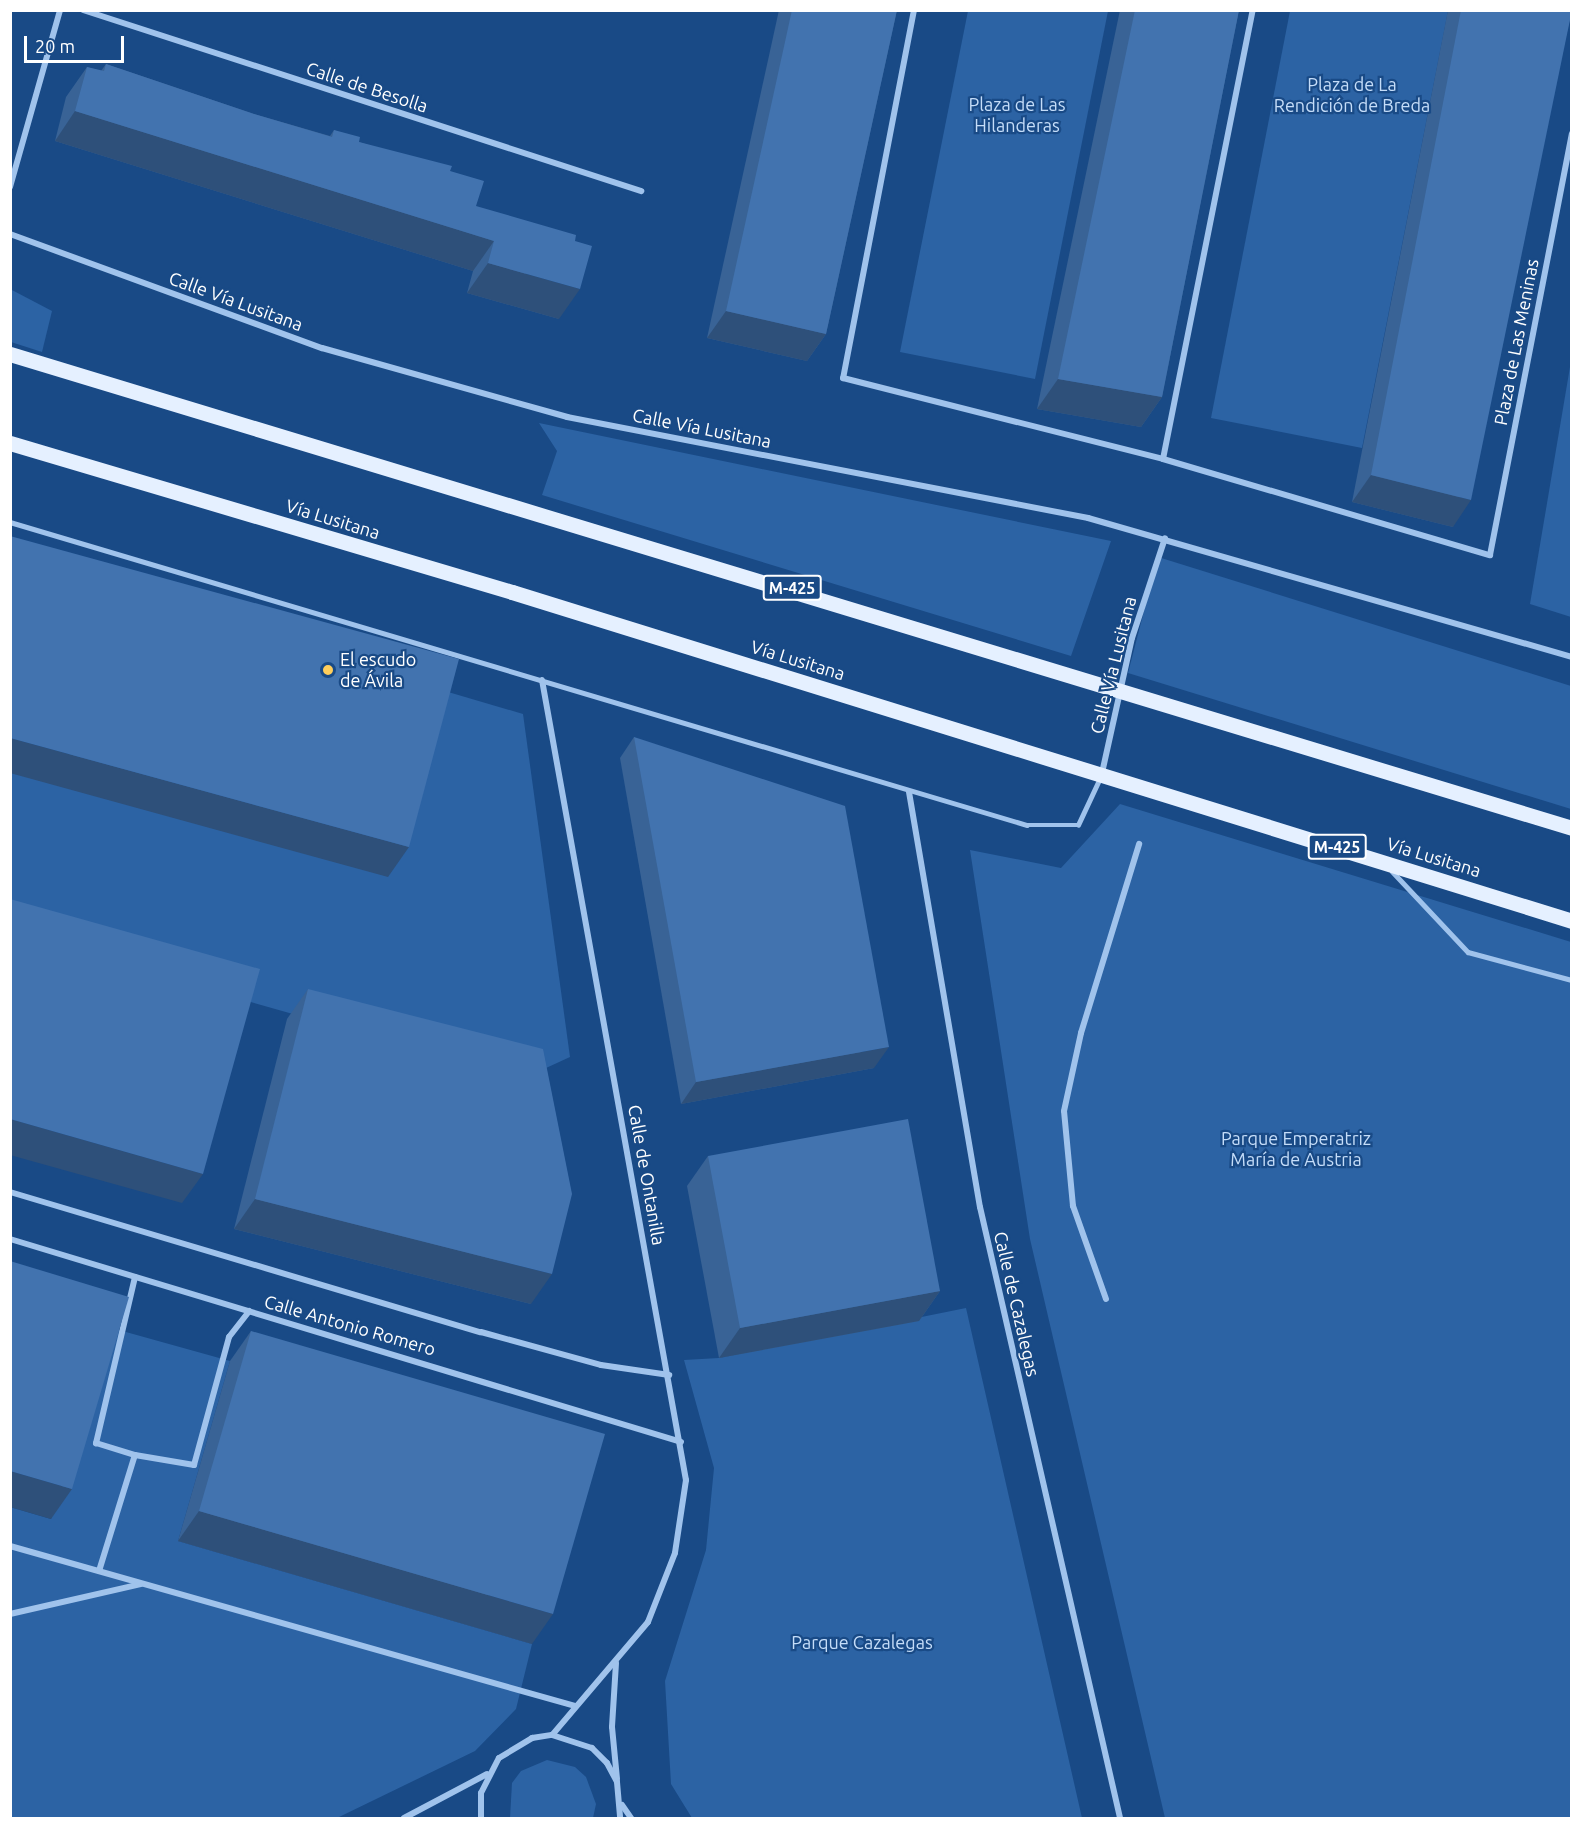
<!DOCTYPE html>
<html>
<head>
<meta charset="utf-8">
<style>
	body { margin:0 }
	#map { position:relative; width:1582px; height:1829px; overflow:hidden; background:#194a86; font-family:Ubuntu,sans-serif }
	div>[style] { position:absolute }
	.green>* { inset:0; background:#2c63a4 }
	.lane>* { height:4.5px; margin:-2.25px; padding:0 2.25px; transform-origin:2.25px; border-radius:2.25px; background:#a0c3ec }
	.street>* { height:6px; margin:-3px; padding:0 3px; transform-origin:3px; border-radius:3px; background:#a0c3ec }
	.primary>* { height:15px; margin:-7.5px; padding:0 7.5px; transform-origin:7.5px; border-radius:7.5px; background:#e5f0ff }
	.wall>* { inset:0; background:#396396 }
	.shaded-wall>* { inset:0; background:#2e507a }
	.building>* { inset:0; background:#4273af }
	.dots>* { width:16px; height:16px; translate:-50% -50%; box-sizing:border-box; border:3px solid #194a86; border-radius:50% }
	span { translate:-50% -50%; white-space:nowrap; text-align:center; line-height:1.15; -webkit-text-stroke:4.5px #194a86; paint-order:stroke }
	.shield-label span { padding:2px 4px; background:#194a86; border:2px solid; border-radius:4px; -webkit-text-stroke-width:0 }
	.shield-label { font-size:16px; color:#fff; font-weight:700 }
	.park-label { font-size:18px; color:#c5ddf9 }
	.street-label { font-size:18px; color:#fff }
	.poi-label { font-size:18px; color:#fff }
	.left { translate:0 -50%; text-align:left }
	.frame { position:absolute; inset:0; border:12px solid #fff; pointer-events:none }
	.scale { position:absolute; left:24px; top:36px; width:100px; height:27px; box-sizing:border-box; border:3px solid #fff; border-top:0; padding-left:8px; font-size:18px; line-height:21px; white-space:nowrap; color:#fff; -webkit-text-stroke:4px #194a86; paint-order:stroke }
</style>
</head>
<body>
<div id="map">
	<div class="green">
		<div style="clip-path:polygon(968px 11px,1108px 11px,1035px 379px,900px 352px)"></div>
		<div style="clip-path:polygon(1290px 11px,1448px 11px,1362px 448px,1211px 418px)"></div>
		<div style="clip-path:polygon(10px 289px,52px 311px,42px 352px,11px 342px)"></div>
		<div style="clip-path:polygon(1571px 361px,1571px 617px,1530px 604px)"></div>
		<div style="clip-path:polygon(539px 423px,1111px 541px,1071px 656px,542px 495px,557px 451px)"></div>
		<div style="clip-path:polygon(1158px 557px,1571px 686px,1571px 809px,1128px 673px)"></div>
		<div style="clip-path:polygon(438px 689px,523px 714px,570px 1057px,522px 1079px,11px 934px,10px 765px)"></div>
		<div style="clip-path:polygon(1120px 804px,1571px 942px,1571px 1818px,1165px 1818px,1030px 1239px,970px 850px,1061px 868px)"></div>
		<div style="clip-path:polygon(966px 1308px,1082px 1818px,692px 1818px,671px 1784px,665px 1681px,706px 1550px,714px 1468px,684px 1360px,719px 1358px)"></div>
		<div style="clip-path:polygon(108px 1327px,230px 1361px,178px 1541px,532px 1644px,516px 1709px,475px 1751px,337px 1818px,11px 1818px,10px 1507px,51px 1519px)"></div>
		<div style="clip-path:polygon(547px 1760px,575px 1767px,586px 1777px,596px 1804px,593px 1818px,510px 1818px,512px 1783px,521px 1771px)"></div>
	</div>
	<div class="lane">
		<div style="left:10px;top:522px;width:1061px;rotate:16.59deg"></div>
		<div style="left:1027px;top:825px;width:51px"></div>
		<div style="left:1078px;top:825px;width:52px;rotate:-64.9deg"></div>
		<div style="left:1392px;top:871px;width:111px;rotate:46.8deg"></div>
		<div style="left:1468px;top:952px;width:108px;rotate:15.1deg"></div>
	</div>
	<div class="street">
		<div style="left:83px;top:10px;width:587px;rotate:17.97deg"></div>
		<div style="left:914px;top:10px;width:375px;rotate:100.9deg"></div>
		<div style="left:843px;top:378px;width:330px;rotate:14.2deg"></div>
		<div style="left:1163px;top:459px;width:341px;rotate:16.4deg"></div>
		<div style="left:1490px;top:555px;width:429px;rotate:-79deg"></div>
		<div style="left:10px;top:187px;width:184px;rotate:-74.2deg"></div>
		<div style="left:10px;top:234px;width:332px;rotate:20.1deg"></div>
		<div style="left:322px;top:348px;width:255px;rotate:15.7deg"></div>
		<div style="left:567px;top:417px;width:531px;rotate:10.97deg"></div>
		<div style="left:1088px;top:518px;width:504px;rotate:16.02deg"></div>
		<div style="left:1163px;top:459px;width:458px;rotate:-78.7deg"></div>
		<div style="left:542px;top:680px;width:813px;rotate:79.8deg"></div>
		<div style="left:686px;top:1480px;width:74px;rotate:98.6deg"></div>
		<div style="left:675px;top:1553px;width:74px;rotate:111.4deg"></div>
		<div style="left:648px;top:1622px;width:148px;rotate:130.3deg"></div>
		<div style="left:1102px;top:773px;width:138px;rotate:-77.5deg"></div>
		<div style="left:1132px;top:638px;width:105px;rotate:-71.7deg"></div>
		<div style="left:909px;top:792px;width:421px;rotate:80.3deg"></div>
		<div style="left:980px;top:1207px;width:627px;rotate:77.09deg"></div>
		<div style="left:10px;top:1192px;width:491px;rotate:16.6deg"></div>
		<div style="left:481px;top:1332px;width:124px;rotate:15.4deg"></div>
		<div style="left:601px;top:1365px;width:69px;rotate:8.4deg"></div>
		<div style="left:10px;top:1239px;width:701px;rotate:16.83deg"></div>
		<div style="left:135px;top:1277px;width:171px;rotate:103.2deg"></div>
		<div style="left:96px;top:1443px;width:41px;rotate:17.1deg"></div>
		<div style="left:135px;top:1455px;width:60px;rotate:9.6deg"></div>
		<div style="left:194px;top:1465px;width:133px;rotate:-74.7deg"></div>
		<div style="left:229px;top:1337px;width:33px;rotate:-52deg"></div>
		<div style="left:1106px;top:1299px;width:99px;rotate:-109.5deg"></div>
		<div style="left:1073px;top:1206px;width:95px;rotate:-95.4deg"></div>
		<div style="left:1064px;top:1111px;width:80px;rotate:-77.7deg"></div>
		<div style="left:1081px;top:1033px;width:198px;rotate:-72.9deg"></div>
		<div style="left:10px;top:1546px;width:587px;rotate:15.81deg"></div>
		<div style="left:99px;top:1571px;width:121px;rotate:-72.8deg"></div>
		<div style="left:10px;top:1614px;width:134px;rotate:-12.9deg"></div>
		<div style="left:616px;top:1663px;width:64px;rotate:93.6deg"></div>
		<div style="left:612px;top:1727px;width:52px;rotate:84.5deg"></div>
		<div style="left:622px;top:1805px;width:16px;rotate:55deg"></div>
		<div style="left:404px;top:1818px;width:94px;rotate:-27.9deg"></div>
		<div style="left:481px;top:1818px;width:25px;rotate:-90deg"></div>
		<div style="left:481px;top:1793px;width:39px;rotate:-63deg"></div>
		<div style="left:499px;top:1758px;width:39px;rotate:-31deg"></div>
		<div style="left:532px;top:1738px;width:20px;rotate:-9deg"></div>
		<div style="left:552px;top:1735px;width:42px;rotate:18deg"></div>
		<div style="left:592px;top:1748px;width:21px;rotate:45deg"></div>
		<div style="left:607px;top:1763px;width:21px;rotate:62deg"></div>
		<div style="left:617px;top:1782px;width:36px;rotate:85deg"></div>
	</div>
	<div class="primary">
		<div style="left:10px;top:354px;width:1632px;rotate:16.88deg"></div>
		<div style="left:10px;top:443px;width:524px;rotate:16.53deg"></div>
		<div style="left:512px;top:592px;width:1110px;rotate:17.24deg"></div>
	</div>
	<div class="wall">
		<div style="clip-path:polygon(779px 10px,897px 10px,826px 334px,807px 361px,707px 338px)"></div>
		<div style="clip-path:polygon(1120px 10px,1239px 10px,1162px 397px,1141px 427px,1037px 409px)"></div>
		<div style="clip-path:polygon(1448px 10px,1572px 10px,1453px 527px,1352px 502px)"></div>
		<div style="clip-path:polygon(106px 64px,254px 114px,330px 136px,334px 130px,359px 142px,450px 171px,559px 319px,467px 293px,473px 271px,55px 141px,66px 97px,87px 67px,101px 71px)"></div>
		<div style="clip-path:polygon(634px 737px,874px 1068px,681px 1104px,620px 758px)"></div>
		<div style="clip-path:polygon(308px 989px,531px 1304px,234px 1229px,287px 1019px)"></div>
		<div style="clip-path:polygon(708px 1156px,940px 1291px,919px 1321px,719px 1358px,687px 1186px)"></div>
		<div style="clip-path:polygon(251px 1331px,532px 1644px,178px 1541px,230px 1361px)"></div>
	</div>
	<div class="shaded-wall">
		<div style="clip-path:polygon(75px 111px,494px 241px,473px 271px,55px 141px)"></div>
		<div style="clip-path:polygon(488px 263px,580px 289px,559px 319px,467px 293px)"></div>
		<div style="clip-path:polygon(726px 311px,826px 334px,807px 361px,707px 338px)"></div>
		<div style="clip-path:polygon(1058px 379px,1162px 397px,1141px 427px,1037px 409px)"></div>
		<div style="clip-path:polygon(1371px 475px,1471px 500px,1453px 527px,1352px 502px)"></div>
		<div style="clip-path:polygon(10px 738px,409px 847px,388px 877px,10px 773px)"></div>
		<div style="clip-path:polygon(889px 1047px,874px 1068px,681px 1104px,696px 1082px)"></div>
		<div style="clip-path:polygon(10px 1119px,203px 1174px,182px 1203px,10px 1155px)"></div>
		<div style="clip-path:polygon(255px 1199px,552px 1274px,531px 1304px,234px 1229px)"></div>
		<div style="clip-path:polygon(940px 1291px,919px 1321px,719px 1358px,740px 1328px)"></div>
		<div style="clip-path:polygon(10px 1471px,72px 1489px,51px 1519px,10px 1507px)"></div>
		<div style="clip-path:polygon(199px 1511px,553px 1614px,532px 1644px,178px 1541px)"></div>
	</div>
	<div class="building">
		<div style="clip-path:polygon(792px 10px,897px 10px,826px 334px,726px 311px)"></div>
		<div style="clip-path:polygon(1135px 10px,1239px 10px,1162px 397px,1058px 379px)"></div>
		<div style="clip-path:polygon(1461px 10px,1572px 10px,1471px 500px,1371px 475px)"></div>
		<div style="clip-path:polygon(106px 64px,254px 114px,332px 137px,334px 130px,360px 137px,359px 142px,452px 166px,450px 171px,484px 181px,476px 206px,576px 235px,575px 241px,592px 246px,580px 289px,488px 263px,494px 241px,75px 111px,87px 67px,104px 71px)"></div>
		<div style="clip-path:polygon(10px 536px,459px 659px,409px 847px,10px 738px)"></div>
		<div style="clip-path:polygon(634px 737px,845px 806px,889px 1047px,696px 1082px)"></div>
		<div style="clip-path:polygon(10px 899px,260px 969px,203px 1174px,10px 1119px)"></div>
		<div style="clip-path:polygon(308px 989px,543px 1049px,572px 1194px,552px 1274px,255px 1199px)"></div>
		<div style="clip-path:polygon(908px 1119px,940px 1291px,740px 1328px,708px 1156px)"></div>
		<div style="clip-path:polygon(10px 1261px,129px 1297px,72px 1489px,10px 1471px)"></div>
		<div style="clip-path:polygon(251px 1331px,605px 1434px,553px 1614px,199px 1511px)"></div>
	</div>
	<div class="dots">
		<div style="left:328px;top:670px;background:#ffce5c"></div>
	</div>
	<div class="shield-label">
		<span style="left:792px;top:588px">M-425</span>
		<span style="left:1337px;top:847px">M-425</span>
	</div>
	<div class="park-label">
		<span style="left:1352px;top:95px">Plaza de La<br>Rendición de Breda</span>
		<span style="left:1017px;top:115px">Plaza de Las<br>Hilanderas</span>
		<span style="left:1296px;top:1149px">Parque Emperatriz<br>María de Austria</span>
		<span style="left:862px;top:1642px">Parque Cazalegas</span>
	</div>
	<div class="street-label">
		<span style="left:367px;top:87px;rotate:18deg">Calle de Besolla</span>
		<span style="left:236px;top:301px;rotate:20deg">Calle Vía Lusitana</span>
		<span style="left:1516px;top:342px;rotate:-79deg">Plaza de Las Meninas</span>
		<span style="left:702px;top:428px;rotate:11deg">Calle Vía Lusitana</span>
		<span style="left:333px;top:519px;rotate:17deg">Vía Lusitana</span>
		<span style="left:798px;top:660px;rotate:17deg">Vía Lusitana</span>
		<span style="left:1113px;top:665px;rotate:-76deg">Calle Vía Lusitana</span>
		<span style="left:1434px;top:857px;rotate:17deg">Vía Lusitana</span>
		<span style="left:647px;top:1175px;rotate:80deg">Calle de Ontanilla</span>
		<span style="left:1017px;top:1304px;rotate:77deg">Calle de Cazalegas</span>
		<span style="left:350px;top:1325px;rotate:16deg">Calle Antonio Romero</span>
	</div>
	<div class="poi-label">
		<span class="left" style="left:340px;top:670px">El escudo<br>de Ávila</span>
	</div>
	<div class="frame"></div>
	<div class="scale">20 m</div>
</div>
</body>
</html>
